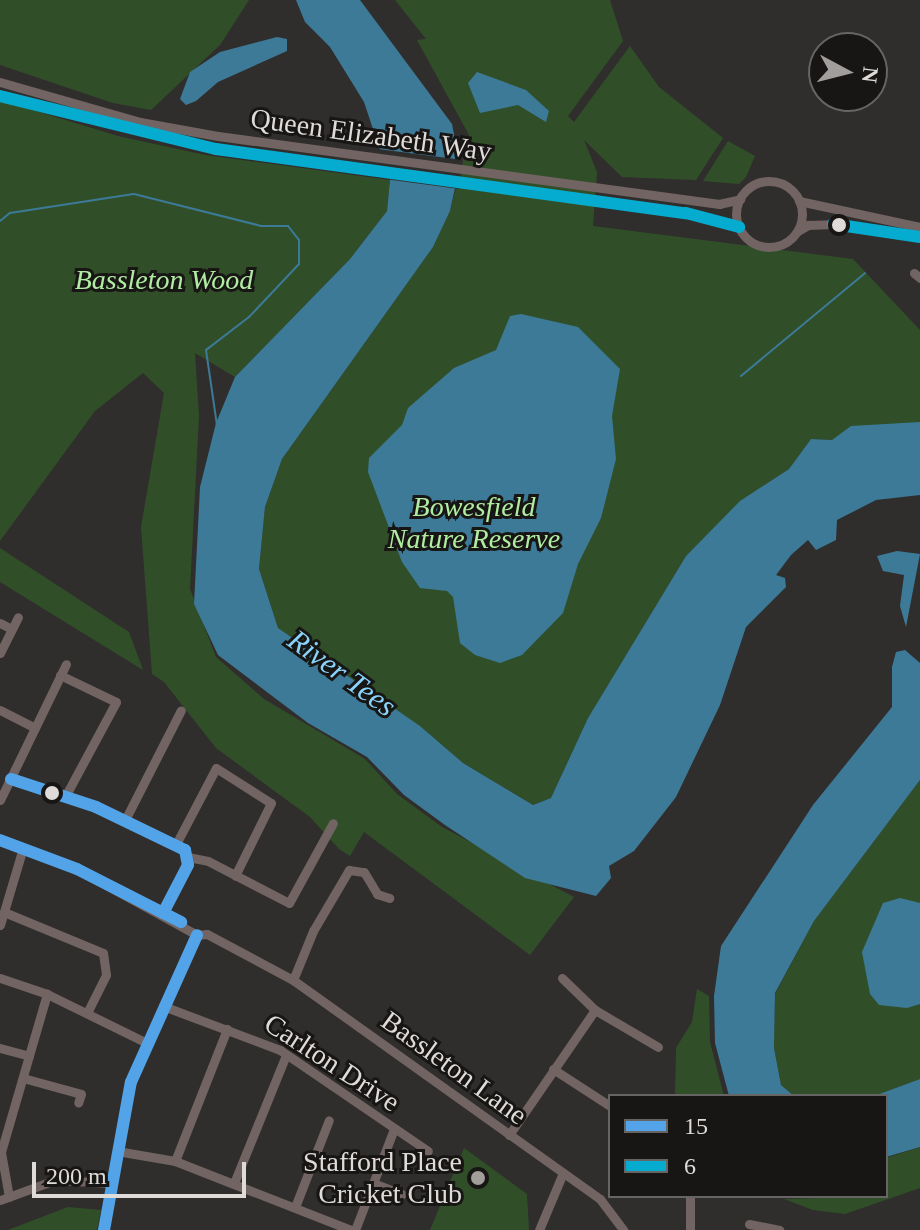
<!DOCTYPE html>
<html>
<head>
<meta charset="utf-8">
<style>
	body { margin:0 }
	#map { position:relative; width:920px; height:1230px; overflow:hidden; background:#302e2c; font-family:"Times New Roman",serif }
	div>[style] { position:absolute }
	.green>* { inset:0; background:#304f29 }
	.water>* { inset:0; background:#3c7a98 }
	.pier>* { inset:0; background:#302e2c }
	.stream>* { height:2px; margin:-1px; padding:0 1px; transform-origin:1px; border-radius:1px; background:#3c7a98 }
	.minor>* { height:9px; margin:-4.5px; padding:0 4.5px; transform-origin:4.5px; border-radius:4.5px; background:#716462 }
	.minor>.ring { margin:-4.5px; padding:0; box-sizing:content-box; background:none; border:9px solid #716462; border-radius:50% }
	.bus-1>* { height:12px; margin:-6px; padding:0 6px; transform-origin:6px; border-radius:6px; background:#53a3e8 }
	.bus-2>* { height:12px; margin:-6px; padding:0 6px; transform-origin:6px; border-radius:6px; background:#06acd0 }
	.dots>* { width:22px; height:22px; translate:-50% -50%; box-sizing:border-box; border:4px solid #181614; border-radius:50% }
	span { translate:-50% -50%; white-space:nowrap; text-align:center; line-height:1.15; -webkit-text-stroke:6px #181614; paint-order:stroke }
	.street-label { font-size:28px; color:#dedbd9 }
	.park-label { font-size:28px; color:#b0eca2; font-style:italic }
	.poi-label { font-size:28px; color:#dedbd9 }
	.right { translate:-100% -50%; text-align:right }
	.water-label { font-size:30px; color:#89d4fc; font-style:italic }
	.legend { position:absolute; left:608px; top:1094px; width:280px; height:104px; box-sizing:border-box; background:#181614; border:2px solid #676563; margin:0; padding:10px 14px; list-style:none; font-size:24px; color:#dedbd9 }
	.legend li { display:flex; align-items:center; gap:16px; height:40px }
	.legend b { width:40px; border:2px solid #676563 }
	.north { position:absolute; left:808px; top:32px; width:80px; height:80px; box-sizing:border-box; background:#181614; border:2px solid #676563; border-radius:50%; rotate:97deg; font-size:22px; font-weight:700; line-height:32px; text-align:center; color:#dedbd9 }
	.north::after { content:''; display:block; margin:auto; width:28px; height:36px; background:#a19e9c; clip-path:polygon(50% 0,100% 100%,50% 72%,0 100%) }
	.scale { position:absolute; left:32px; top:1162px; width:214px; height:36px; box-sizing:border-box; border:4px solid #dedbd9; border-top:0; padding-left:10px; font-size:24px; line-height:28px; white-space:nowrap; color:#dedbd9; -webkit-text-stroke:6px #181614; paint-order:stroke }
</style>
</head>
<body>
<div id="map">
	<div class="green">
		<div style="clip-path:polygon(0 0,249px 0,220px 45px,151px 110px,113px 103px,0 65px)"></div>
		<div style="clip-path:polygon(395px 0,610px 0,623px 41px,568px 116px,574px 122px,630px 46px,659px 87px,723px 138px,696px 180px,622px 177px,584px 140px,597px 172px,593px 226px,853px 259px,920px 330px,920px 423px,832px 440px,811px 439px,789px 469px,740px 502px,686px 556px,588px 718px,551px 798px,533px 805px,463px 763px,420px 726px,300px 647px,278px 628px,259px 569px,265px 507px,282px 459px,433px 247px,450px 211px,469px 135px,417px 40px,426px 39px)"></div>
		<div style="clip-path:polygon(0 100px,118px 136px,205px 155px,390px 180px,387px 211px,350px 259px,235px 377px,195px 353px,199px 416px,190px 589px,216px 657px,264px 699px,365px 759px,397px 794px,442px 827px,574px 897px,530px 955px,364px 832px,350px 856px,339px 849px,310px 817px,216px 748px,164px 682px,152px 674px,141px 527px,164px 393px,143px 373px,95px 411px,0 541px)"></div>
		<div style="clip-path:polygon(728px 141px,755px 156px,746px 177px,739px 184px,703px 181px)"></div>
		<div style="clip-path:polygon(0 548px,129px 632px,143px 670px,0 582px)"></div>
		<div style="clip-path:polygon(920px 780px,920px 1079px,874px 1096px,794px 1096px,781px 1085px,774px 1048px,775px 994px,814px 921px)"></div>
		<div style="clip-path:polygon(697px 989px,709px 996px,710px 1042px,724px 1096px,675px 1096px,676px 1048px,692px 1022px)"></div>
		<div style="clip-path:polygon(920px 1147px,920px 1188px,845px 1214px,813px 1210px,784px 1199px,886px 1196px,886px 1158px)"></div>
		<div style="clip-path:polygon(464px 1148px,527px 1194px,529px 1230px,430px 1230px)"></div>
		<div style="clip-path:polygon(68px 1207px,101px 1210px,97px 1230px,8px 1230px)"></div>
	</div>
	<div class="water">
		<div style="clip-path:polygon(296px 0,360px 0,452px 124px,460px 165px,450px 211px,433px 247px,282px 459px,265px 507px,259px 569px,278px 628px,420px 726px,463px 763px,533px 805px,551px 798px,588px 718px,686px 556px,740px 501px,789px 469px,811px 439px,832px 440px,851px 426px,920px 422px,920px 495px,876px 500px,837px 520px,836px 540px,816px 550px,808px 540px,791px 555px,776px 575px,785px 578px,786px 587px,746px 627px,720px 705px,676px 797px,634px 851px,609px 866px,611px 878px,596px 896px,525px 878px,445px 825px,404px 795px,367px 757px,308px 723px,218px 655px,194px 604px,200px 487px,216px 423px,235px 377px,350px 259px,387px 211px,390px 180px,364px 102px,330px 47px,305px 22px)"></div>
		<div style="clip-path:polygon(277px 37px,287px 39px,287px 51px,218px 82px,196px 101px,186px 105px,180px 99px,190px 72px,220px 52px)"></div>
		<div style="clip-path:polygon(477px 72px,526px 90px,549px 111px,546px 122px,518px 105px,480px 113px,468px 83px)"></div>
		<div style="clip-path:polygon(521px 314px,578px 327px,620px 369px,612px 416px,616px 459px,601px 518px,578px 564px,563px 613px,522px 655px,500px 663px,475px 655px,460px 643px,453px 597px,447px 591px,420px 588px,402px 562px,368px 472px,369px 458px,402px 425px,408px 408px,454px 368px,496px 350px,510px 316px)"></div>
		<div style="clip-path:polygon(897px 551px,920px 554px,906px 627px,900px 606px,904px 575px,883px 571px,877px 556px)"></div>
		<div style="clip-path:polygon(905px 650px,920px 663px,920px 780px,814px 921px,775px 993px,774px 1048px,781px 1085px,794px 1096px,729px 1096px,715px 1043px,714px 996px,721px 946px,813px 805px,892px 707px,892px 667px,896px 652px)"></div>
		<div style="clip-path:polygon(900px 898px,920px 903px,920px 1004px,907px 1008px,879px 1005px,870px 994px,862px 952px,883px 903px)"></div>
		<div style="clip-path:polygon(920px 1079px,920px 1147px,886px 1157px,886px 1096px,874px 1096px)"></div>
	</div>
	<div class="pier">
		<div style="clip-path:polygon(378px 149px,463px 160px,459px 189px,385px 179px)"></div>
	</div>
	<div class="stream">
		<div style="left:0;top:221px;width:13px;rotate:-39deg"></div>
		<div style="left:10px;top:213px;width:125px;rotate:-8.7deg"></div>
		<div style="left:134px;top:194px;width:131px;rotate:14.1deg"></div>
		<div style="left:261px;top:226px;width:27px"></div>
		<div style="left:288px;top:226px;width:18px;rotate:52deg"></div>
		<div style="left:299px;top:240px;width:24px;rotate:90deg"></div>
		<div style="left:299px;top:264px;width:73px;rotate:133.3deg"></div>
		<div style="left:249px;top:317px;width:54px;rotate:142.5deg"></div>
		<div style="left:206px;top:350px;width:76px;rotate:81.7deg"></div>
		<div style="left:741px;top:376px;width:161px;rotate:-39.7deg"></div>
	</div>
	<div class="minor">
		<div style="left:0;top:82px;width:146px;rotate:15.9deg"></div>
		<div style="left:140px;top:122px;width:79px;rotate:10.2deg"></div>
		<div style="left:218px;top:136px;width:506px;rotate:7.73deg"></div>
		<div style="left:719px;top:204px;width:22px;rotate:-13deg"></div>
		<div style="left:0;top:96px;width:222px;rotate:13.8deg"></div>
		<div style="left:216px;top:149px;width:474px;rotate:7.8deg"></div>
		<div style="left:686px;top:213px;width:55px;rotate:14.8deg"></div>
		<div class="ring" style="left:736px;top:181px;width:57px;height:57px"></div>
		<div style="left:799px;top:201px;width:124px;rotate:12.1deg"></div>
		<div style="left:798px;top:231px;width:12px;rotate:-31deg"></div>
		<div style="left:808px;top:225px;width:25px;rotate:-2deg"></div>
		<div style="left:833px;top:224px;width:88px;rotate:8.5deg"></div>
		<div style="left:914px;top:273px;width:8px;rotate:40deg"></div>
		<div style="left:0;top:623px;width:13px;rotate:27deg"></div>
		<div style="left:0;top:653px;width:40px;rotate:-63.4deg"></div>
		<div style="left:60px;top:675px;width:62px;rotate:25.7deg"></div>
		<div style="left:116px;top:702px;width:106px;rotate:118.3deg"></div>
		<div style="left:0;top:710px;width:38px;rotate:27deg"></div>
		<div style="left:11px;top:779px;width:89px;rotate:18.2deg"></div>
		<div style="left:96px;top:807px;width:99px;rotate:25.8deg"></div>
		<div style="left:185px;top:850px;width:15px;rotate:79deg"></div>
		<div style="left:188px;top:865px;width:54px;rotate:117.5deg"></div>
		<div style="left:0;top:800px;width:151px;rotate:-64.1deg"></div>
		<div style="left:125px;top:820px;width:123px;rotate:-63deg"></div>
		<div style="left:0;top:840px;width:82px;rotate:20.6deg"></div>
		<div style="left:77px;top:869px;width:137px;rotate:28.8deg"></div>
		<div style="left:175px;top:846px;width:88px;rotate:-62.3deg"></div>
		<div style="left:216px;top:768px;width:65px;rotate:32.5deg"></div>
		<div style="left:271px;top:803px;width:81px;rotate:116.3deg"></div>
		<div style="left:188px;top:857px;width:20px;rotate:11deg"></div>
		<div style="left:208px;top:861px;width:91px;rotate:27.4deg"></div>
		<div style="left:289px;top:903px;width:91px;rotate:-61.2deg"></div>
		<div style="left:4px;top:912px;width:107px;rotate:22.5deg"></div>
		<div style="left:103px;top:953px;width:22px;rotate:82deg"></div>
		<div style="left:106px;top:975px;width:42px;rotate:116.6deg"></div>
		<div style="left:0;top:925px;width:80px;rotate:-73.4deg"></div>
		<div style="left:197px;top:935px;width:10px;rotate:-6deg"></div>
		<div style="left:207px;top:934px;width:98px;rotate:28.1deg"></div>
		<div style="left:293px;top:980px;width:377px;rotate:35.5deg"></div>
		<div style="left:600px;top:1199px;width:39px;rotate:53deg"></div>
		<div style="left:0;top:978px;width:50px;rotate:18.8deg"></div>
		<div style="left:47px;top:994px;width:109px;rotate:26.1deg"></div>
		<div style="left:562px;top:978px;width:46px;rotate:44.1deg"></div>
		<div style="left:595px;top:1010px;width:73px;rotate:30.4deg"></div>
		<div style="left:293px;top:980px;width:53px;rotate:-67.8deg"></div>
		<div style="left:313px;top:931px;width:71px;rotate:-59.5deg"></div>
		<div style="left:349px;top:870px;width:15px;rotate:8deg"></div>
		<div style="left:364px;top:872px;width:26px;rotate:59deg"></div>
		<div style="left:377px;top:894px;width:13px;rotate:18deg"></div>
		<div style="left:163px;top:1006px;width:125px;rotate:20.6deg"></div>
		<div style="left:280px;top:1050px;width:179px;rotate:34.3deg"></div>
		<div style="left:0;top:1048px;width:30px;rotate:15deg"></div>
		<div style="left:553px;top:1069px;width:68px;rotate:33deg"></div>
		<div style="left:23px;top:1078px;width:60px;rotate:15.4deg"></div>
		<div style="left:81px;top:1094px;width:9px;rotate:108deg"></div>
		<div style="left:509px;top:1135px;width:152px;rotate:-55.5deg"></div>
		<div style="left:117px;top:1151px;width:59px;rotate:9.8deg"></div>
		<div style="left:175px;top:1161px;width:189px;rotate:21.4deg"></div>
		<div style="left:175px;top:1161px;width:142px;rotate:-68.5deg"></div>
		<div style="left:234px;top:1183px;width:138px;rotate:-67.9deg"></div>
		<div style="left:373px;top:1183px;width:31px;rotate:21deg"></div>
		<div style="left:9px;top:1197px;width:46px;rotate:-100.1deg"></div>
		<div style="left:1px;top:1152px;width:165px;rotate:-73.8deg"></div>
		<div style="left:0;top:1200px;width:59px;rotate:-20deg"></div>
		<div style="left:55px;top:1180px;width:56px;rotate:3.1deg"></div>
		<div style="left:295px;top:1207px;width:93px;rotate:-68.7deg"></div>
		<div style="left:749px;top:1224px;width:31px;rotate:11deg"></div>
		<div style="left:104px;top:1230px;width:150px;rotate:-79.7deg"></div>
		<div style="left:131px;top:1082px;width:161px;rotate:-65.8deg"></div>
		<div style="left:355px;top:1230px;width:108px;rotate:-68.9deg"></div>
		<div style="left:539px;top:1230px;width:62px;rotate:-67.2deg"></div>
		<div style="left:690px;top:1230px;width:34px;rotate:-90deg"></div>
	</div>
	<div class="bus-1">
		<div style="left:11px;top:779px;width:89px;rotate:18.2deg"></div>
		<div style="left:96px;top:807px;width:99px;rotate:25.8deg"></div>
		<div style="left:185px;top:850px;width:15px;rotate:79deg"></div>
		<div style="left:188px;top:865px;width:54px;rotate:117.5deg"></div>
		<div style="left:0;top:840px;width:82px;rotate:20.6deg"></div>
		<div style="left:77px;top:869px;width:117px;rotate:27deg"></div>
		<div style="left:104px;top:1230px;width:150px;rotate:-79.7deg"></div>
		<div style="left:131px;top:1082px;width:161px;rotate:-65.8deg"></div>
	</div>
	<div class="bus-2">
		<div style="left:0;top:96px;width:222px;rotate:13.8deg"></div>
		<div style="left:216px;top:149px;width:474px;rotate:7.8deg"></div>
		<div style="left:686px;top:213px;width:55px;rotate:14.8deg"></div>
		<div style="left:833px;top:224px;width:88px;rotate:8.5deg"></div>
	</div>
	<div class="dots">
		<div style="left:839px;top:225px;background:#dedbd9"></div>
		<div style="left:52px;top:793px;background:#dedbd9"></div>
		<div style="left:478px;top:1178px;background:#a19e9c"></div>
	</div>
	<div class="street-label">
		<span style="left:371px;top:135px;rotate:8deg">Queen Elizabeth Way</span>
		<span style="left:332px;top:1063px;rotate:33deg">Carlton Drive</span>
		<span style="left:454px;top:1068px;rotate:36deg">Bassleton Lane</span>
	</div>
	<div class="park-label">
		<span style="left:164px;top:280px">Bassleton Wood</span>
		<span style="left:474px;top:523px">Bowesfield<br>Nature Reserve</span>
	</div>
	<div class="poi-label">
		<span class="right" style="left:462px;top:1178px">Stafford Place<br>Cricket Club</span>
	</div>
	<div class="water-label">
		<span style="left:342px;top:673px;rotate:36deg">River Tees</span>
	</div>
	<ul class="legend">
	<li><b style="height:10px;background:#53a3e8"></b>15</li>
	<li><b style="height:10px;background:#06acd0"></b>6</li>
	</ul>
	<div class="north">N</div>
	<div class="scale">200 m</div>
</div>
</body>
</html>
